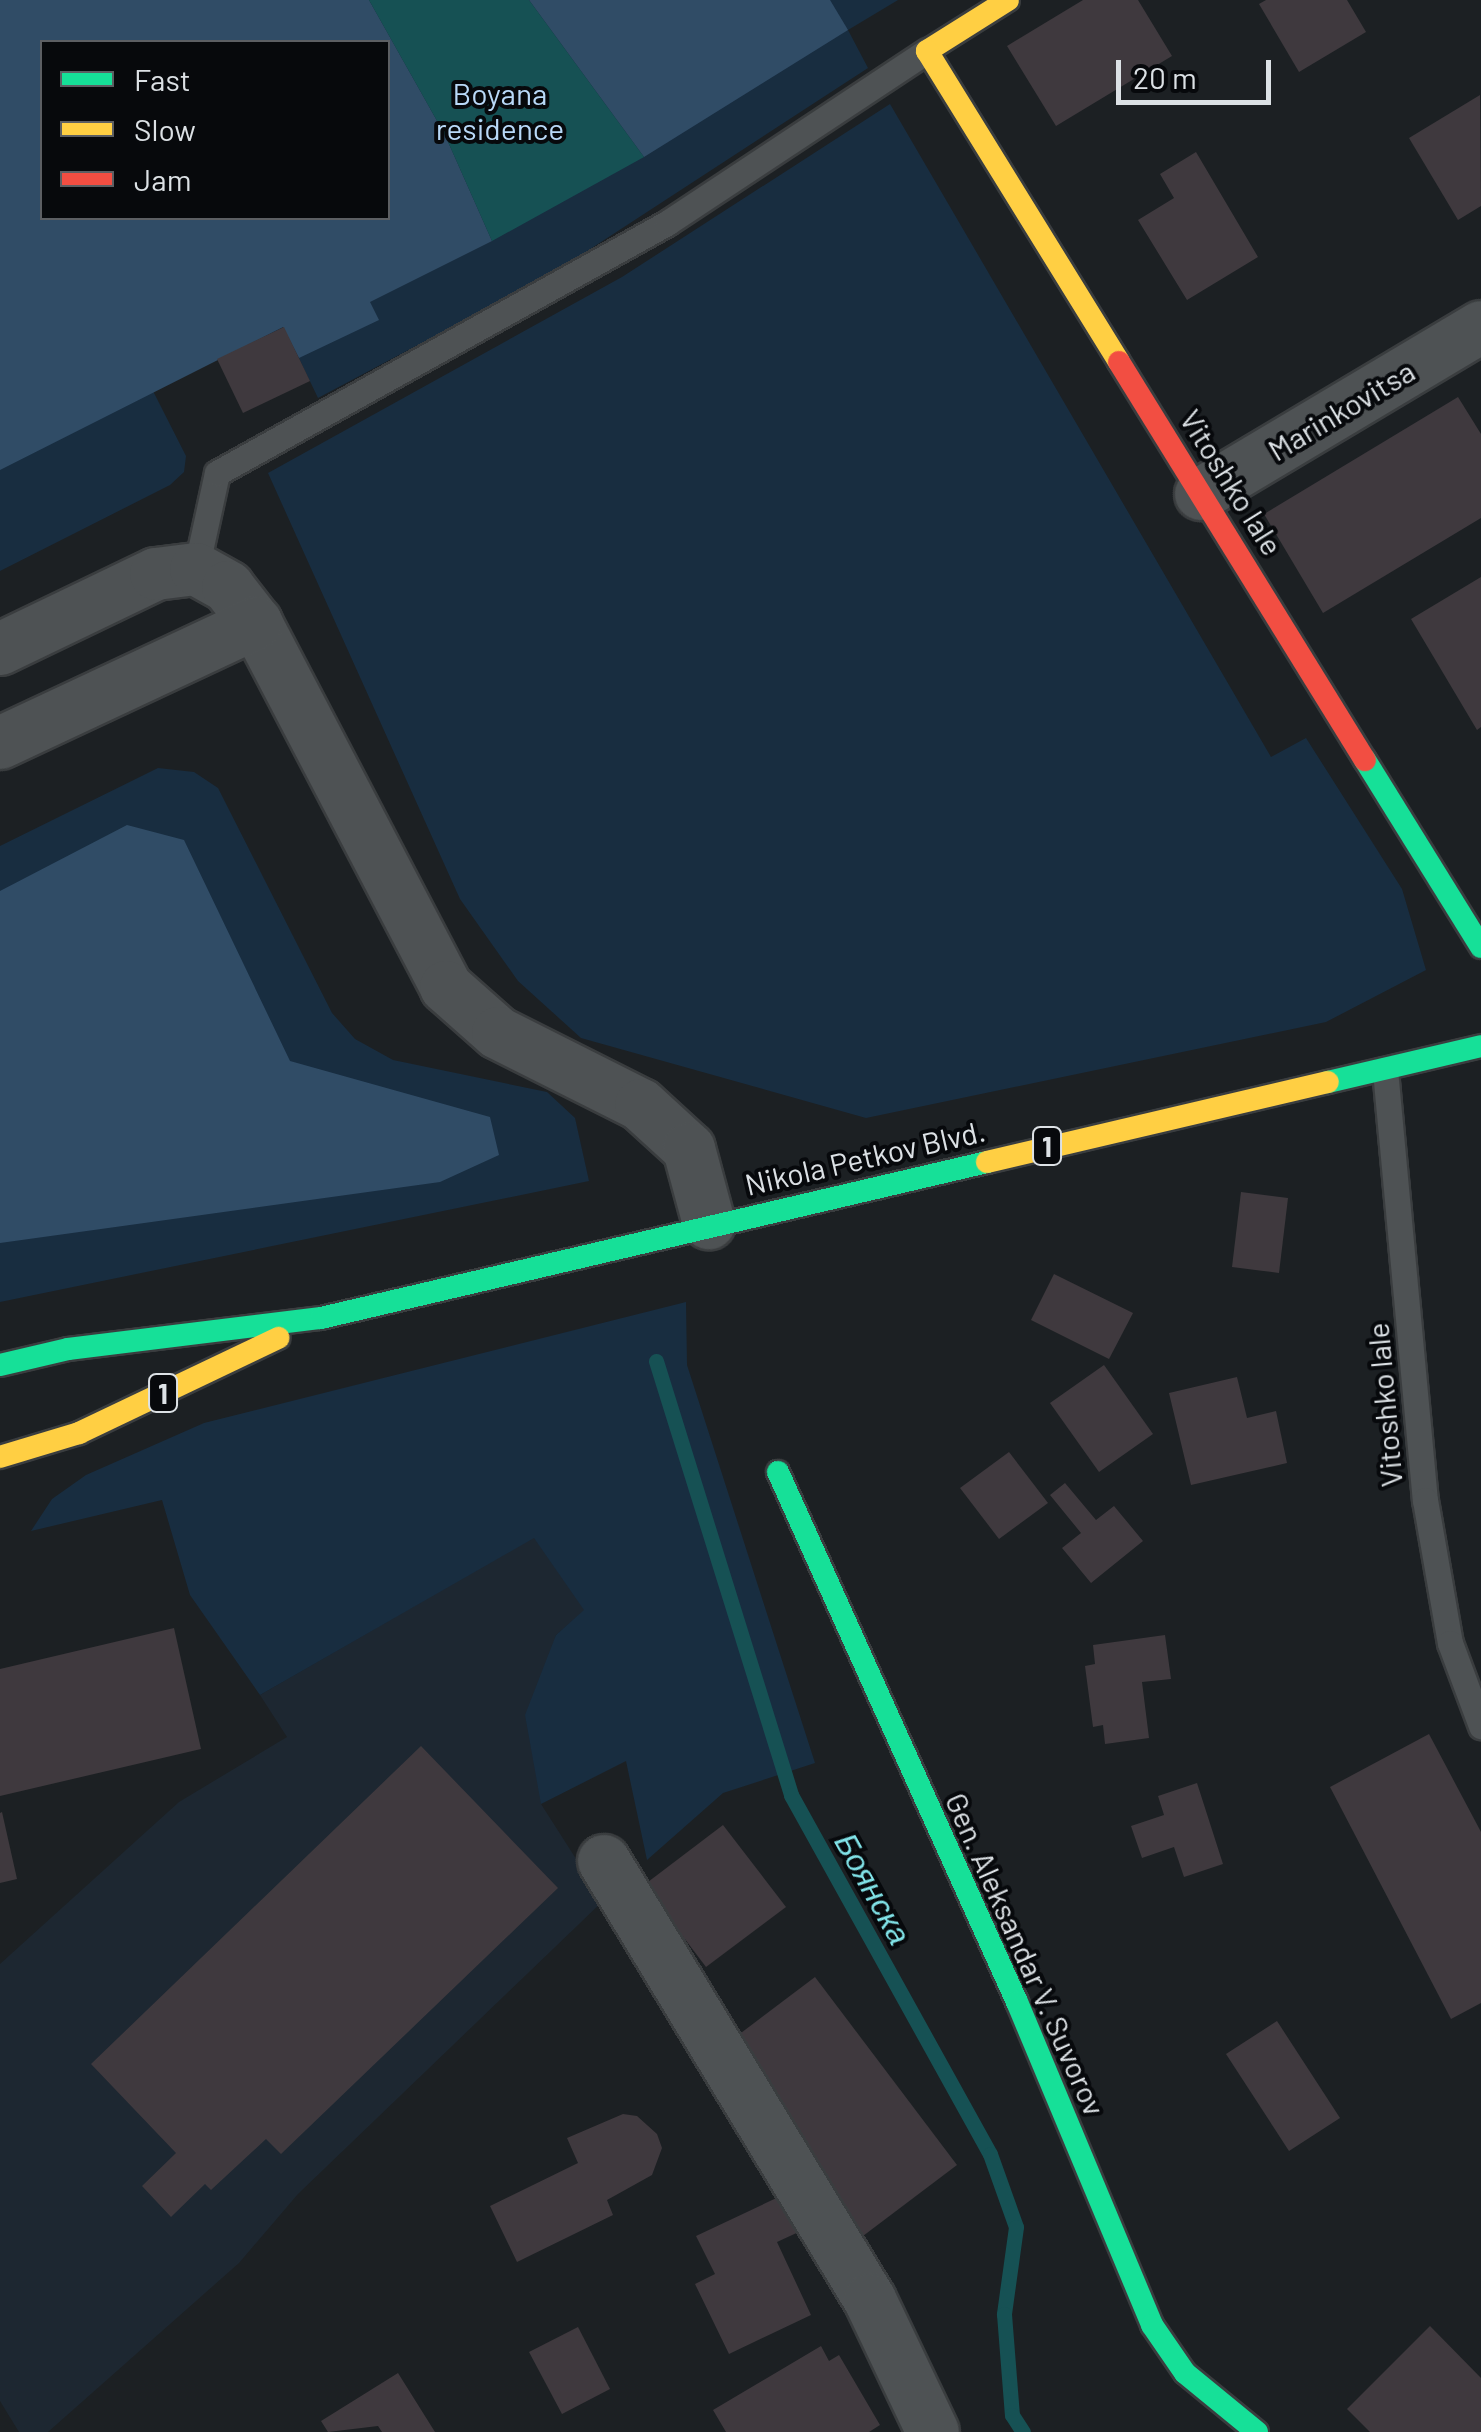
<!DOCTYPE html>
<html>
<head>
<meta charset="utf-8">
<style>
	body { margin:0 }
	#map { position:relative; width:1481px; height:2432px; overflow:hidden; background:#1c2023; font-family:Barlow,sans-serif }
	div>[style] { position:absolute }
	.built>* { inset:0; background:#1d2731 }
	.green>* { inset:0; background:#182d40 }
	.forest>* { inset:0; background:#304c66 }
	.water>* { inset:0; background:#165154 }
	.stream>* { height:15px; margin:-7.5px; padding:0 7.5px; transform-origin:7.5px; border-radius:7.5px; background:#165154 }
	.building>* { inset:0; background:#3f393e }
	.roads { filter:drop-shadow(2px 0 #3a3d3f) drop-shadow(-2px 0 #3a3d3f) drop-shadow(0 2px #3a3d3f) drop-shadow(0 -2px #3a3d3f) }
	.lane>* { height:25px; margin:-12.5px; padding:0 12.5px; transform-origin:12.5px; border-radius:12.5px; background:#4e5254 }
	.street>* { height:52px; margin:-26px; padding:0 26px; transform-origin:26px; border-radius:26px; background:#4e5254 }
	.fast>* { height:22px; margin:-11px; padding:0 11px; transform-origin:11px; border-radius:11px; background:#16e098 }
	.slow>* { height:22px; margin:-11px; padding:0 11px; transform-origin:11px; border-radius:11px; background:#ffcf43 }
	.jam>* { height:22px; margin:-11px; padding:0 11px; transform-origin:11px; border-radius:11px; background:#f24e42 }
	span { translate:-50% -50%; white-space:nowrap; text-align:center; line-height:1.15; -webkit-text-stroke:8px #07090c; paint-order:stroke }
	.shield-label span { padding:2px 8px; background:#07090c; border:2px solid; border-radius:8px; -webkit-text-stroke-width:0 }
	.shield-label { font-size:28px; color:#dce1e5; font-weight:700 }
	.park-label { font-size:30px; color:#b9d9f8 }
	.street-label { font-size:30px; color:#dce1e5 }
	.water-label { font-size:32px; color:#81e3e8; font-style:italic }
	.legend { position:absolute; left:40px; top:40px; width:350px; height:180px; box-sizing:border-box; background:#07090c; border:2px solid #5c5f63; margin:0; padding:12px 18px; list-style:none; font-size:30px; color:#dce1e5 }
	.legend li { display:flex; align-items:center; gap:20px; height:50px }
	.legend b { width:50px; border:2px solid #5c5f63 }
	.scale { position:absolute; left:1116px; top:60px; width:155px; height:45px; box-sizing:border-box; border:5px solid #dce1e5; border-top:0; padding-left:12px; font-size:30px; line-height:35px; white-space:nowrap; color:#dce1e5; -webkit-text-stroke:8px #07090c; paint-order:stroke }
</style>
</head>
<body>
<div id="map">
	<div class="built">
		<div style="clip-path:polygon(534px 1537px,585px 1610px,556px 1635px,541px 1804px,603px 1901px,298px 2194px,239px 2263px,48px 2432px,19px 2432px,0 2401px,0 1964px,179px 1802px,287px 1737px,260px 1695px)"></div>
	</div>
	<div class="green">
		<div style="clip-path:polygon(evenodd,0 0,898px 0,848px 30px,868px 68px,555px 272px,318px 398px,284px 327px,153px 391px,186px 456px,184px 472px,170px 485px,0 571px,0 0,42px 42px,388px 42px,388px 218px,42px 218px,42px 42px)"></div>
		<div style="clip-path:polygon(890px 104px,1271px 757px,1306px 738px,1402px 889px,1426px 970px,1326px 1022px,866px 1118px,581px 1038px,518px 981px,460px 899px,268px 473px,622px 277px)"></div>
		<div style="clip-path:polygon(158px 768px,194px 772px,218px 788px,332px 1013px,355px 1039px,393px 1060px,547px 1092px,575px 1118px,589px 1181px,0 1302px,0 846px)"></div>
		<div style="clip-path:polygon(686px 1302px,687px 1365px,815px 1763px,723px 1793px,647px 1860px,626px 1761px,541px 1804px,525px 1715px,556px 1635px,584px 1610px,534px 1538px,260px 1695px,190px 1595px,162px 1500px,31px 1531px,52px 1499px,86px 1475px,204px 1423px)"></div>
	</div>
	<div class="forest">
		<div style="clip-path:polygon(evenodd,0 0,369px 0,445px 135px,492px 241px,370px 302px,379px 320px,299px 358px,283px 327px,0 470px,0 0,42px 42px,388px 42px,388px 218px,42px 218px,42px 42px)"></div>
		<div style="clip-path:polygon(529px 0,830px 0,848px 30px,644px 157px)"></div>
		<div style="clip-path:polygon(127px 825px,184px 840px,290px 1061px,490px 1117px,499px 1155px,440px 1182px,0 1243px,0 891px)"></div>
	</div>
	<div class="water">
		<div style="clip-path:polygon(369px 0,529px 0,644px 157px,492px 241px,445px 135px)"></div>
	</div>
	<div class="stream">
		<div style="left:656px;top:1361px;width:455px;rotate:72.7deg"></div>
		<div style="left:791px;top:1795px;width:410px;rotate:61deg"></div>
		<div style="left:990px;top:2154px;width:77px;rotate:70.4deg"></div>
		<div style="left:1016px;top:2227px;width:88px;rotate:97.9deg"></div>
		<div style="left:1004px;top:2314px;width:101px;rotate:85.5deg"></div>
		<div style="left:1012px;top:2415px;width:20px;rotate:57deg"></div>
	</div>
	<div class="building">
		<div style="clip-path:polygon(1083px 0,1138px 0,1172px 56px,1056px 126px,1007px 46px)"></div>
		<div style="clip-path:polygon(1266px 0,1347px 0,1366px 32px,1299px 72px,1259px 4px)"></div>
		<div style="clip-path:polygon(1480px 95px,1481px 206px,1458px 220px,1409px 138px)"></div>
		<div style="clip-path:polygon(1196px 152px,1258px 257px,1187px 300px,1138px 220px,1174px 198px,1160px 174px)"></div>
		<div style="clip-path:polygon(284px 327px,310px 381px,243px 413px,217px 359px)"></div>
		<div style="clip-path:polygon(1458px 397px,1481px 434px,1481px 518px,1323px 613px,1264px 514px)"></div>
		<div style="clip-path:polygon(1481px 577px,1481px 727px,1477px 730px,1411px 619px)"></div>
		<div style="clip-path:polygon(1241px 1192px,1288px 1198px,1279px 1273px,1232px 1267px)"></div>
		<div style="clip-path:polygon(1054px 1274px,1133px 1313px,1109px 1359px,1031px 1320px)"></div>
		<div style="clip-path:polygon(1104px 1365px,1153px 1434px,1099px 1472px,1050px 1403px)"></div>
		<div style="clip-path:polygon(1237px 1377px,1247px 1418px,1276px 1411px,1287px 1463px,1191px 1485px,1169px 1393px)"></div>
		<div style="clip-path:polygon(1009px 1452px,1048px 1503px,999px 1539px,960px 1488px)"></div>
		<div style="clip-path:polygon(1065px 1483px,1096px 1520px,1114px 1506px,1143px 1541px,1091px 1583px,1062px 1548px,1081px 1533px,1050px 1495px)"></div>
		<div style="clip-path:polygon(174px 1628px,201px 1749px,0 1796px,0 1669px)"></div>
		<div style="clip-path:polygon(1165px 1635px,1171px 1679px,1142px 1682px,1149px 1738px,1105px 1744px,1103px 1725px,1093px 1727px,1085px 1666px,1095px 1664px,1093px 1645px)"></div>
		<div style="clip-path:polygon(1429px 1734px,1481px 1832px,1481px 2003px,1451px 2019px,1330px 1787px)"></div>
		<div style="clip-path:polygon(421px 1746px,558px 1888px,281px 2154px,266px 2139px,211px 2190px,205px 2184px,171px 2217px,142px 2186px,176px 2153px,91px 2064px)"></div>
		<div style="clip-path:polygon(1197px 1783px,1223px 1864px,1184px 1877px,1174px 1847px,1142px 1858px,1131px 1826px,1164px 1815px,1158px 1796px)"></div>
		<div style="clip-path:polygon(2px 1812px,17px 1879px,0 1883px,0 1813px)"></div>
		<div style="clip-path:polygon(723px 1825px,786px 1907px,706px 1967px,644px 1885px)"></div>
		<div style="clip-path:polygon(815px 1977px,957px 2165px,863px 2236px,733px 2039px)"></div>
		<div style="clip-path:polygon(1277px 2021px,1340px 2118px,1289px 2151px,1226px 2054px)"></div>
		<div style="clip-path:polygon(623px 2114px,637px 2116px,657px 2134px,662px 2148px,652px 2175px,607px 2200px,613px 2215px,517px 2262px,490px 2206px,578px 2163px,567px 2138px)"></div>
		<div style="clip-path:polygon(785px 2194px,803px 2230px,777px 2242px,811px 2315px,729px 2354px,695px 2284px,715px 2274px,696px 2236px)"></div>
		<div style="clip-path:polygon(1430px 2326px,1481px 2378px,1481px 2432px,1370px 2432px,1347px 2409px)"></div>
		<div style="clip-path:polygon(578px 2327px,610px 2389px,562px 2414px,529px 2352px)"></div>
		<div style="clip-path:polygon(821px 2346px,829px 2361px,839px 2355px,880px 2425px,869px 2432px,726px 2432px,713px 2410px)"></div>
		<div style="clip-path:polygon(398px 2373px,435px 2432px,382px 2432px,378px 2426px,328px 2432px,321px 2421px)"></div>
	</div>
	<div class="roads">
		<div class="lane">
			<div style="left:196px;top:569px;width:98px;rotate:-77.7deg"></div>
			<div style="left:217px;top:473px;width:515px;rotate:-29.05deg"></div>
			<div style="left:667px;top:223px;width:312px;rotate:-33.5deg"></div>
			<div style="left:1385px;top:1070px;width:432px;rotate:84.7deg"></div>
			<div style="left:1425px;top:1500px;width:145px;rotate:80.1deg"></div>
			<div style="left:1450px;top:1643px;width:89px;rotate:69.5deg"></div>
		</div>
		<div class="street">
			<div style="left:1201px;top:494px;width:326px;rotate:-30.8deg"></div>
			<div style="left:0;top:649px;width:173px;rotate:-25.7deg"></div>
			<div style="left:156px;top:574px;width:40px;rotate:-7.1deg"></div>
			<div style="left:196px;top:569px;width:37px;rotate:29deg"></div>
			<div style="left:228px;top:587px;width:46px;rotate:52.1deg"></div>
			<div style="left:256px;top:623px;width:411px;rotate:62.4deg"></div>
			<div style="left:446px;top:987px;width:69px;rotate:41.5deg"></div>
			<div style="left:498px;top:1033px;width:160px;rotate:26.7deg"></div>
			<div style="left:641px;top:1105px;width:65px;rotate:42.5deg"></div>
			<div style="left:689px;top:1149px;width:77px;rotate:74.9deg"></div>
			<div style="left:0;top:743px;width:283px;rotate:-25.1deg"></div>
			<div style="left:604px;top:1861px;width:513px;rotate:58.79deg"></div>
			<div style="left:870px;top:2300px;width:146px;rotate:64.5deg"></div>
		</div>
		<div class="fast">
			<div style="left:1365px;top:760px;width:220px;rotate:58.2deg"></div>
			<div style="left:1328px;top:1082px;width:157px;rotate:-13.2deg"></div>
			<div style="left:0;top:1365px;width:70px;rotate:-13.2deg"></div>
			<div style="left:68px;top:1349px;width:255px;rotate:-7deg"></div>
			<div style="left:321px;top:1318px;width:684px;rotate:-13.18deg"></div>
			<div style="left:778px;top:1472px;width:581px;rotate:65.73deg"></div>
			<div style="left:1017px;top:2002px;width:350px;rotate:67.3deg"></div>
			<div style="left:1152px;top:2325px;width:58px;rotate:55.5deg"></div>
			<div style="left:1185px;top:2373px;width:93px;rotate:39.3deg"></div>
		</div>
		<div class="slow">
			<div style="left:1008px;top:0;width:96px;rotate:147.8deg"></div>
			<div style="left:927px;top:51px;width:365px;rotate:58.3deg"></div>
			<div style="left:987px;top:1162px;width:350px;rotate:-13.2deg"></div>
			<div style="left:0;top:1457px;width:83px;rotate:-16.9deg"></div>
			<div style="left:79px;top:1433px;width:221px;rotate:-25.5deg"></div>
		</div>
		<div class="jam">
			<div style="left:1119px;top:362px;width:468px;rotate:58.3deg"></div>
		</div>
	</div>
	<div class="shield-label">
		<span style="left:1047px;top:1146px">1</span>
		<span style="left:163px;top:1393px">1</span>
	</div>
	<div class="park-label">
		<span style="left:500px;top:110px">Boyana<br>residence</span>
	</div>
	<div class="street-label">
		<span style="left:1341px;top:410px;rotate:-31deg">Marinkovitsa</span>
		<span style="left:1232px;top:482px;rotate:58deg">Vitoshko lale</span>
		<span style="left:865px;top:1157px;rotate:-13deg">Nikola Petkov Blvd.</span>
		<span style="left:1384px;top:1405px;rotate:-95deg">Vitoshko lale</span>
		<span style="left:1026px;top:1954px;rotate:66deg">Gen. Aleksandar V. Suvorov</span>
	</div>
	<div class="water-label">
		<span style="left:874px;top:1888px;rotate:61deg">Боянска</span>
	</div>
	<ul class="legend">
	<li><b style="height:12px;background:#16e098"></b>Fast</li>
	<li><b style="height:12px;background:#ffcf43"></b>Slow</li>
	<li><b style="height:12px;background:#f24e42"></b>Jam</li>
	</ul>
	<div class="scale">20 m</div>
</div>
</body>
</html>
